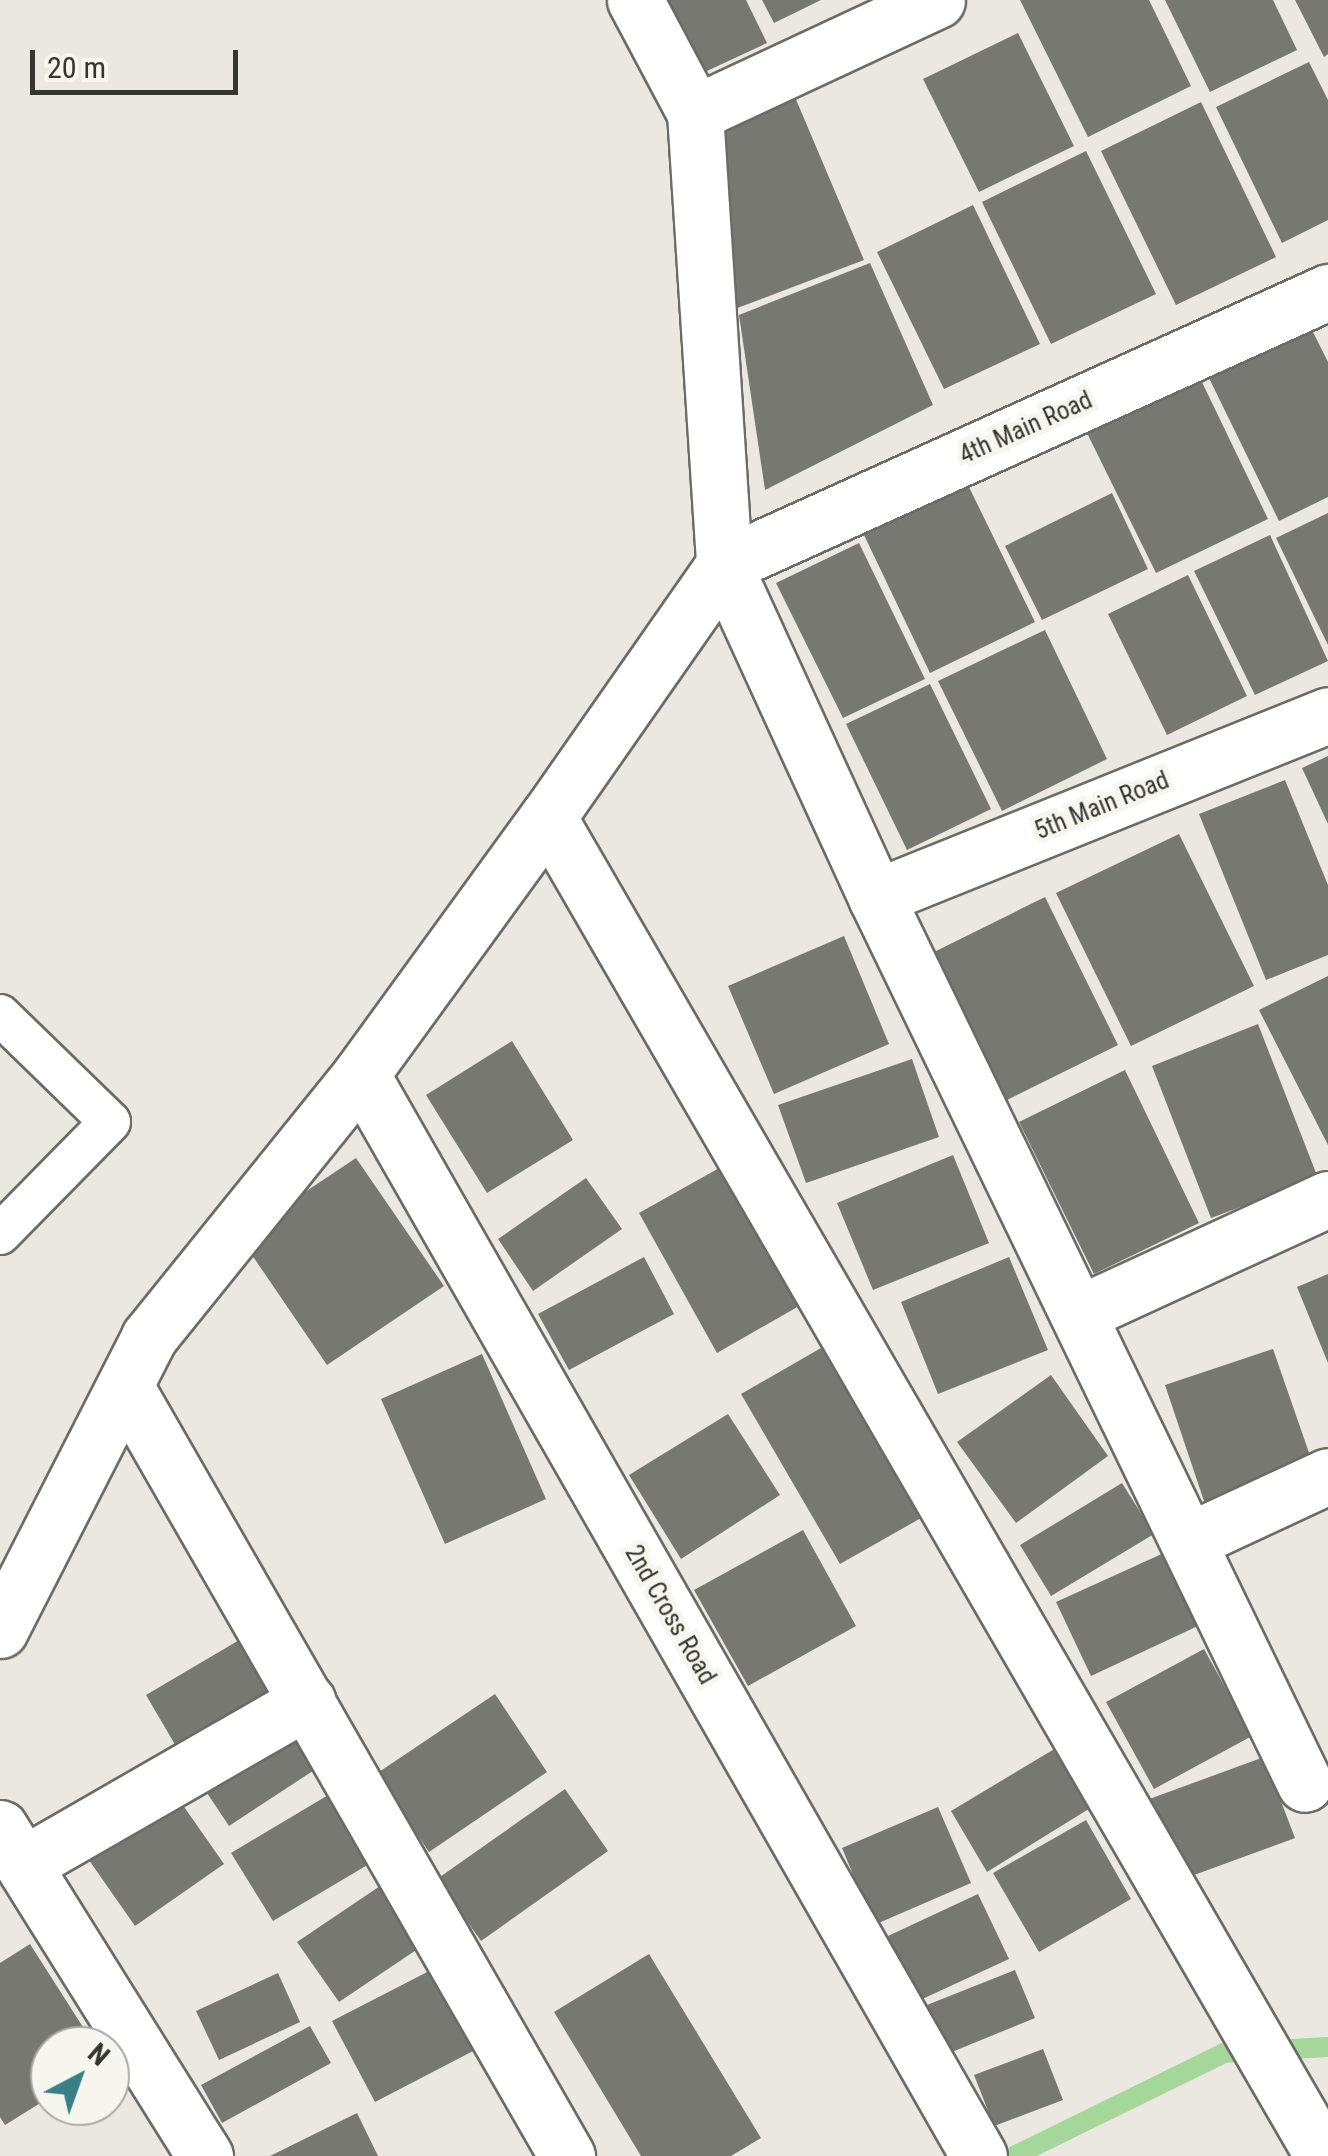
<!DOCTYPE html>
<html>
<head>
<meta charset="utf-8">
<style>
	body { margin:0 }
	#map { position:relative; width:1328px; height:2156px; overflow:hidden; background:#eae8e1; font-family:"Roboto Condensed",sans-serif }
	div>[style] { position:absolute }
	.stream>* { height:20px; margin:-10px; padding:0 10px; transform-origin:10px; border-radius:10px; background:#a6d79a }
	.building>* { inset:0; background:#767871 }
	.roads { filter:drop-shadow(2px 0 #6c6b64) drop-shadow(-2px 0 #6c6b64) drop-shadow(0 2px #6c6b64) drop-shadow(0 -2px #6c6b64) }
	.lane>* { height:40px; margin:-20px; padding:0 20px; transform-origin:20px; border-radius:20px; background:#fff }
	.street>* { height:55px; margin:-27.5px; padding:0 27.5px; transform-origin:27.5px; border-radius:27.5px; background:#fff }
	span { translate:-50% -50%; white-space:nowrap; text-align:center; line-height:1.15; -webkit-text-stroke:10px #f7f6ee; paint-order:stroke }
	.street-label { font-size:25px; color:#353532 }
	.north { position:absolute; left:30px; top:2026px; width:100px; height:100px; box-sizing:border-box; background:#f7f6ee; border:2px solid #a9a9a3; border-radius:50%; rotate:41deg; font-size:28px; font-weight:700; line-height:40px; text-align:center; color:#353532 }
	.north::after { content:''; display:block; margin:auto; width:35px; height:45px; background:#388086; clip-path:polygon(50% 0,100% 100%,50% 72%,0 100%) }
	.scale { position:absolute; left:30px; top:50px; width:208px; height:45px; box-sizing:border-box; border:5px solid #353532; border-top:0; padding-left:12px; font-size:30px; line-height:35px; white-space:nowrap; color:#353532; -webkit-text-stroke:8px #f7f6ee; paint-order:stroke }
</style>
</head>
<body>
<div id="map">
	<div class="stream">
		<div style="left:1014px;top:2156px;width:234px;rotate:-26.1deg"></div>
		<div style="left:1224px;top:2053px;width:104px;rotate:-3.3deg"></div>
	</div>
	<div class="building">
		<div style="clip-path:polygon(656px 0,746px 0,767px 43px,694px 77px)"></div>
		<div style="clip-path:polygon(762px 0,821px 0,774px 23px)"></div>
		<div style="clip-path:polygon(1020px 0,1149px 0,1191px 86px,1088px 137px)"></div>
		<div style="clip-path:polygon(1165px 0,1273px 0,1297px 50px,1210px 92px)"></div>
		<div style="clip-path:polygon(1295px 0,1328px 0,1328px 54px,1324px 57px)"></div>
		<div style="clip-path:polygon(1018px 33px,1074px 146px,979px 192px,923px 79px)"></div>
		<div style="clip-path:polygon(1309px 62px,1328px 100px,1328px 220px,1282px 243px,1216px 107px)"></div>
		<div style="clip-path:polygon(795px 97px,864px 260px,732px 310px,705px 131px,731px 130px,735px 116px,761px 114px,760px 105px)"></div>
		<div style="clip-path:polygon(1201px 102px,1276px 257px,1176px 305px,1101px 151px)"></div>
		<div style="clip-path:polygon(1086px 151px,1156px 294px,1051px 344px,982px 202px)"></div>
		<div style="clip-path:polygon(973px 205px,1040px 344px,944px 389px,877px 252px)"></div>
		<div style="clip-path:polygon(870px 263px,933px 405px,765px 490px,739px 315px)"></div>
		<div style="clip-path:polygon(1310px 326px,1328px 362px,1328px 497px,1279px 521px,1208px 376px)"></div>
		<div style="clip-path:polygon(1200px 378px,1268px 519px,1156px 573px,1087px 433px)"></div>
		<div style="clip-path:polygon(968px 485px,1035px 622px,930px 673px,864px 535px)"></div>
		<div style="clip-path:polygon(1112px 493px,1148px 569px,1042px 620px,1005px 546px)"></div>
		<div style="clip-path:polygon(1328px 513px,1328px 645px,1276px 538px)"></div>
		<div style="clip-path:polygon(1270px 535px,1328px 661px,1255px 695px,1194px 571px)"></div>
		<div style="clip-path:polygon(859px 543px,925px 679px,843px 718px,776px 583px)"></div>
		<div style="clip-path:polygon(1188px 575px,1247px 696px,1167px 735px,1108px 614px)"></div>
		<div style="clip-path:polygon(1045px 630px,1107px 759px,1002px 811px,938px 681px)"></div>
		<div style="clip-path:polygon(930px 684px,991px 809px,907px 850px,846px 724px)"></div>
		<div style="clip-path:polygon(1328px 756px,1328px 824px,1302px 768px)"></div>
		<div style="clip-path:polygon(1285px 780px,1328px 885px,1328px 955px,1266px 980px,1199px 814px)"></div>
		<div style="clip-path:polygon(1179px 834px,1254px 986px,1131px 1046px,1056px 893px)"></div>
		<div style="clip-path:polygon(1045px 897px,1118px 1045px,1005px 1101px,932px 953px)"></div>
		<div style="clip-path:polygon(844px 936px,889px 1044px,774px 1094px,728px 986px)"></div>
		<div style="clip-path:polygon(1328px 976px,1328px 1145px,1259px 1010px)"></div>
		<div style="clip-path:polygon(1258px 1024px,1318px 1178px,1211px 1218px,1152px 1066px)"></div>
		<div style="clip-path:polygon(512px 1041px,573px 1140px,487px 1193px,426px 1095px)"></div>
		<div style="clip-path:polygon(912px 1059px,939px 1137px,806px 1183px,778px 1105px)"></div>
		<div style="clip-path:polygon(1125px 1070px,1199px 1223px,1094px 1274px,1019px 1122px)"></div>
		<div style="clip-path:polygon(953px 1155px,989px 1243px,873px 1290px,837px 1203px)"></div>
		<div style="clip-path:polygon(356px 1158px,444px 1286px,327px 1365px,239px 1236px)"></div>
		<div style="clip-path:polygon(721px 1167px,799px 1306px,717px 1353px,639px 1213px)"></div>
		<div style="clip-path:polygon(586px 1178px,622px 1229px,533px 1291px,498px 1239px)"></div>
		<div style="clip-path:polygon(644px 1257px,674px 1314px,569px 1370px,538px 1314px)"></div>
		<div style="clip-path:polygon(1009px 1257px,1048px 1350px,938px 1394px,901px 1302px)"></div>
		<div style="clip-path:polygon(1328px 1274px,1328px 1363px,1297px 1287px)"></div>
		<div style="clip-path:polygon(821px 1348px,921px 1518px,840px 1564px,741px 1394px)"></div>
		<div style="clip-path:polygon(1273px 1349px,1315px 1470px,1206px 1507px,1165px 1385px)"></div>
		<div style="clip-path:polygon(482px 1354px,546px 1499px,445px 1544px,381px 1399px)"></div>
		<div style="clip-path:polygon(1051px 1375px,1108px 1456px,1016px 1523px,957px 1442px)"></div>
		<div style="clip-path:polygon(728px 1414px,780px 1495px,681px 1559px,629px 1475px)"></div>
		<div style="clip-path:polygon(1122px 1483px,1154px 1534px,1051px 1596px,1020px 1545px)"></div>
		<div style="clip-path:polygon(803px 1530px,856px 1626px,748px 1686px,694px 1590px)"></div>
		<div style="clip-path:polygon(1166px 1552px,1200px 1625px,1091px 1676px,1056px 1602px)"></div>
		<div style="clip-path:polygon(241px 1639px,273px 1692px,177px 1748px,146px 1695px)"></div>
		<div style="clip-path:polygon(1204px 1649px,1252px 1736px,1154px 1789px,1106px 1702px)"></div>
		<div style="clip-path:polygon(495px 1694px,547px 1772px,429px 1852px,376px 1774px)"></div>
		<div style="clip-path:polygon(295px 1718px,325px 1763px,229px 1826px,199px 1781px)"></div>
		<div style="clip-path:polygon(1056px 1748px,1092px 1807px,987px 1872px,951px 1811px)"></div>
		<div style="clip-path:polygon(1264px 1757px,1295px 1838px,1175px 1882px,1144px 1801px)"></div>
		<div style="clip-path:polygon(345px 1785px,386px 1854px,273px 1921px,231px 1853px)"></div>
		<div style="clip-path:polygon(565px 1789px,608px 1851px,481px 1941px,437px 1879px)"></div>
		<div style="clip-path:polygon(173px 1791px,224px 1864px,135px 1926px,84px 1853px)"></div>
		<div style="clip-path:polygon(938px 1807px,971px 1883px,874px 1925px,842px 1848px)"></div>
		<div style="clip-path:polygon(1086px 1820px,1131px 1899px,1039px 1952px,993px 1873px)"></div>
		<div style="clip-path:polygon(383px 1884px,425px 1944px,339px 2002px,297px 1942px)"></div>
		<div style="clip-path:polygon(978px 1894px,1009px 1959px,918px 2001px,888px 1936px)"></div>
		<div style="clip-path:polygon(30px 1944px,95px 2046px,50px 2046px,50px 2097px,5px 2125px,0 2117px,0 1963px)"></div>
		<div style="clip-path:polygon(649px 1954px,761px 2138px,731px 2156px,641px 2156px,554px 2012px)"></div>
		<div style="clip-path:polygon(435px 1968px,477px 2049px,375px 2102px,332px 2021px)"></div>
		<div style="clip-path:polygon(1015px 1970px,1035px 2018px,947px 2054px,927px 2005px)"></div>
		<div style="clip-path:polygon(278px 1973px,300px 2022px,219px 2060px,196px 2011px)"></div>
		<div style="clip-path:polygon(310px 2026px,331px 2063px,222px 2123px,201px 2085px)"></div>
		<div style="clip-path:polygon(1043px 2049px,1063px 2100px,994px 2126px,974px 2075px)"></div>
		<div style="clip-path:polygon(357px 2113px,378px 2156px,270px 2156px)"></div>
	</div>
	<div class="roads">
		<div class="lane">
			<div style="left:0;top:1015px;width:153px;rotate:44.2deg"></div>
			<div style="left:110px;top:1122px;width:157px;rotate:134.5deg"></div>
		</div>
		<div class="street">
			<div style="left:635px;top:0;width:128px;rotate:62deg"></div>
			<div style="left:695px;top:113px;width:453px;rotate:86.3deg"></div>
			<div style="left:724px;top:565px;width:365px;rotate:65.4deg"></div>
			<div style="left:876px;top:897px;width:985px;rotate:64.19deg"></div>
			<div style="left:695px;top:113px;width:267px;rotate:-25deg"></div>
			<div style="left:724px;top:565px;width:663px;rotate:-24.32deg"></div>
			<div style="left:548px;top:817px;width:1547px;rotate:59.94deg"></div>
			<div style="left:876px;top:897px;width:487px;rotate:-21.9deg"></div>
			<div style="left:361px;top:1074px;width:1246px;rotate:60.27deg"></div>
			<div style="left:1078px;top:1314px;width:275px;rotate:-24.7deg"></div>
			<div style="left:125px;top:1386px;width:888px;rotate:60.14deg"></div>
			<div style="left:1188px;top:1541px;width:154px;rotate:-24.9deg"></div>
			<div style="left:0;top:1630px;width:329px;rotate:-63deg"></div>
			<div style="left:149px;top:1337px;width:338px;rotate:-51.1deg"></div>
			<div style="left:361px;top:1074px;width:318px;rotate:-54deg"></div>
			<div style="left:548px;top:817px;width:307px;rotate:-55.1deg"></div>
			<div style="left:0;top:1828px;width:387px;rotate:58deg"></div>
			<div style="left:24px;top:1864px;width:327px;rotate:-29.9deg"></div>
		</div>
	</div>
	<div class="street-label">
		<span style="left:1026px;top:428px;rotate:-24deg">4th Main Road</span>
		<span style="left:1102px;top:806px;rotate:-22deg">5th Main Road</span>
		<span style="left:670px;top:1615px;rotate:60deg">2nd Cross Road</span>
	</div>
	<div class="north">N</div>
	<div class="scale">20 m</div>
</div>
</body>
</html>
